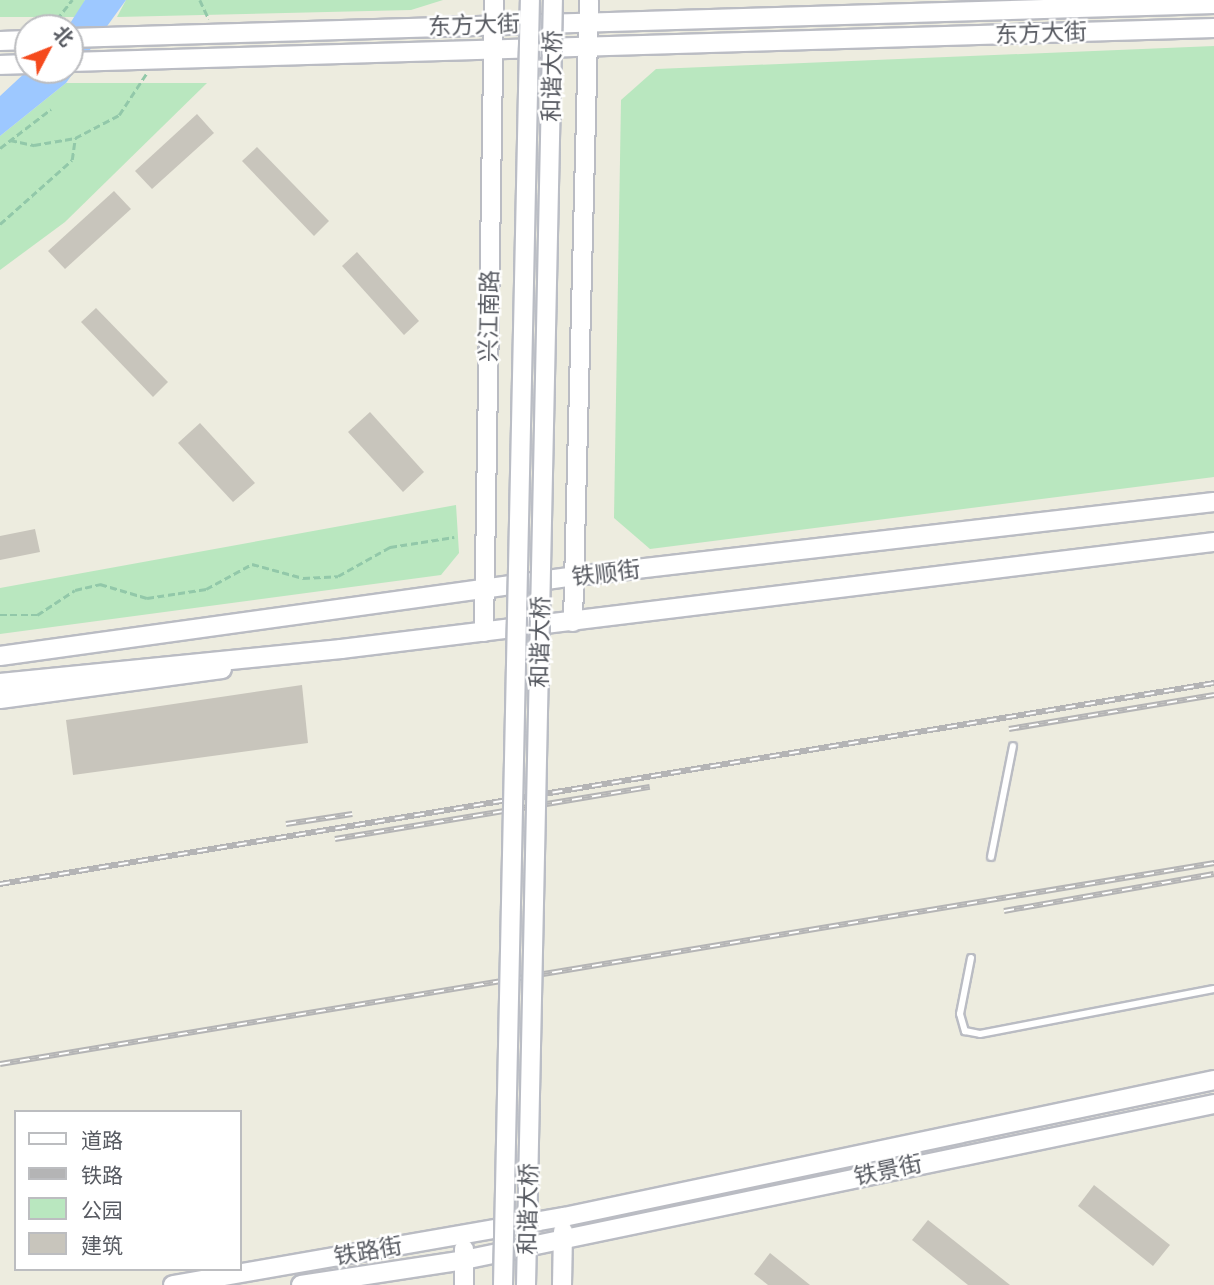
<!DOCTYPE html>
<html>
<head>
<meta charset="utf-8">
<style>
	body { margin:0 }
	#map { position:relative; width:1214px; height:1285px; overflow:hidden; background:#edecdf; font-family:Arial,"Noto Sans SC",sans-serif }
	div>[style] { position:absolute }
	.green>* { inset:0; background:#b9e7bf }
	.water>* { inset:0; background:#9dc8ff }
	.building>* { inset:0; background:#c8c5bc }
	.path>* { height:2.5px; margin-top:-1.25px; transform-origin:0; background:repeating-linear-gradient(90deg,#92c8a9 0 7px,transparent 0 10.5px) }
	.roads { filter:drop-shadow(2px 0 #babcc3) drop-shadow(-2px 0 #babcc3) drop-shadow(0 2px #babcc3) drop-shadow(0 -2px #babcc3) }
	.service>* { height:6px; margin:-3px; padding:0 3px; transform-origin:3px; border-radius:3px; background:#fff }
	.secondary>* { height:18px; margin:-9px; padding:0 9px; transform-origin:9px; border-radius:9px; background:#fff }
	.rail>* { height:6px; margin-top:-3px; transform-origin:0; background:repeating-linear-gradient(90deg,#fff 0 10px,#b4b4b5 0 20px); box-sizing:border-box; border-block:2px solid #b4b4b5 }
	.bridges { filter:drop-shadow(2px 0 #babdc5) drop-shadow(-2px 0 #babdc5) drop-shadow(0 2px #babdc5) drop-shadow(0 -2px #babdc5) }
	.secondary-bridge>* { height:18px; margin:-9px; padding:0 9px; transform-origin:9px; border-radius:9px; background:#fff }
	span { translate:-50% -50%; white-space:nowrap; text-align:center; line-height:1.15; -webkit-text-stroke:5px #fff; paint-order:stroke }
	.street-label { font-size:23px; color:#585b62 }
	.legend { position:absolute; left:14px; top:1110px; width:228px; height:161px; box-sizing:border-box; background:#fff; border:2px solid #bcbdc0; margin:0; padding:9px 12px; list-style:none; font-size:21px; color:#585b62 }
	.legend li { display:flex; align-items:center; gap:14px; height:35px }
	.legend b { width:35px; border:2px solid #bcbdc0 }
	.north { position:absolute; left:14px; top:14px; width:70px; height:70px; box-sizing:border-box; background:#fff; border:2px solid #bcbdc0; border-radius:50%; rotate:48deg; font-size:19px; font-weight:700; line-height:28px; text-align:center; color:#585b62 }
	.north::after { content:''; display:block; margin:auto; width:24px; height:32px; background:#f54a1d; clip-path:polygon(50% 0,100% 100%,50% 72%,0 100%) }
</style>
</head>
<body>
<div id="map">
	<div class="green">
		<div style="clip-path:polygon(0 0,85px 0,78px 17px,0 17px)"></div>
		<div style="clip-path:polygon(126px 0,443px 0,411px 10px,117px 17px)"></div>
		<div style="clip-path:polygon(1214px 46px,1214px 477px,650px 549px,614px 518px,621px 100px,656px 69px)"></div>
		<div style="clip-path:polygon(66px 83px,207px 83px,65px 222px,0 270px,0 136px)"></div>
		<div style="clip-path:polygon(456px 505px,459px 553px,441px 575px,0 634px,0 588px)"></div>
	</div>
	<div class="water">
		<div style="clip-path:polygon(85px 0,126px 0,66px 83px,0 136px,0 96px,28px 70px,70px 70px,67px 28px)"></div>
	</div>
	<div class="building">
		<div style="clip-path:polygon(197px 114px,214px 133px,152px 189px,135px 171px)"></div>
		<div style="clip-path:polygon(257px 147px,329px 221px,314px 236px,242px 161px)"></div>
		<div style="clip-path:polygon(114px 191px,131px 209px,65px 269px,48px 251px)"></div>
		<div style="clip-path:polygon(357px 252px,419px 321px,404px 335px,342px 266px)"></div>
		<div style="clip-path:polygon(96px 308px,168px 382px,153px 397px,81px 322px)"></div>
		<div style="clip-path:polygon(370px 412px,424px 472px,403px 492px,348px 432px)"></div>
		<div style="clip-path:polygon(200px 423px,255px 483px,233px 502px,178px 443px)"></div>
		<div style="clip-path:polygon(35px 529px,40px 552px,0 560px,0 536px)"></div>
		<div style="clip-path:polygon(302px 685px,308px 743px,73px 775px,66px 720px)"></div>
		<div style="clip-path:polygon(1094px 1185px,1170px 1245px,1153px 1266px,1078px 1206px)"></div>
		<div style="clip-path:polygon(928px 1220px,1010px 1285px,968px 1285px,912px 1240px)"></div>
		<div style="clip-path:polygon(770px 1253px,810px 1285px,768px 1285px,754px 1274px)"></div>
	</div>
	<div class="path">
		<div style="left:200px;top:0;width:21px;rotate:65deg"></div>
		<div style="left:50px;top:28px;width:36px;rotate:-52deg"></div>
		<div style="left:10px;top:140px;width:25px;rotate:12deg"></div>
		<div style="left:34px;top:145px;width:42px;rotate:-9.7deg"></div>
		<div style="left:0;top:148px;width:64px;rotate:-37.4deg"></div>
		<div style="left:0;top:224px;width:96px;rotate:-41.6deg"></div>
		<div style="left:72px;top:160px;width:22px;rotate:-82deg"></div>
		<div style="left:75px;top:138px;width:50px;rotate:-27.6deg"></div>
		<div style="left:119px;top:115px;width:49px;rotate:-56.6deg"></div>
		<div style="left:0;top:615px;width:37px"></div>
		<div style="left:37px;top:615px;width:45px;rotate:-33.3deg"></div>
		<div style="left:75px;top:590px;width:26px;rotate:-13deg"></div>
		<div style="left:100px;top:584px;width:49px;rotate:16.6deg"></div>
		<div style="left:147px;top:598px;width:60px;rotate:-8.7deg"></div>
		<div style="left:206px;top:589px;width:52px;rotate:-28.5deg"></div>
		<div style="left:252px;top:564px;width:53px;rotate:15.4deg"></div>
		<div style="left:303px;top:578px;width:35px;rotate:-3deg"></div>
		<div style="left:338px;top:576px;width:60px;rotate:-29.1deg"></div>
		<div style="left:390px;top:547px;width:65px;rotate:-8.9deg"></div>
	</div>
	<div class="roads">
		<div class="service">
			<div style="left:991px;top:857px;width:113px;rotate:-78.8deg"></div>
			<div style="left:971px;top:958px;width:57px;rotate:101.1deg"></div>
			<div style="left:960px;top:1014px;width:18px;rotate:74deg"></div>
			<div style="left:965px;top:1031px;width:15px;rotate:11deg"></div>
			<div style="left:980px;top:1034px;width:238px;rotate:-10.9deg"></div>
		</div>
		<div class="secondary">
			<div style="left:70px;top:38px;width:1145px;rotate:-1.7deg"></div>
			<div style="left:0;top:41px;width:28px;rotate:-2deg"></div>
			<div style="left:70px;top:62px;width:1145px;rotate:-1.7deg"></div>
			<div style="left:573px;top:622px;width:622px;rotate:-88.53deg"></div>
			<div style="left:484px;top:632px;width:632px;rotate:-89.09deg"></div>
			<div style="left:0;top:656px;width:582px;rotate:-7.91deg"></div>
			<div style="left:576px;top:576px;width:642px;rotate:-6.62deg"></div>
			<div style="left:0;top:683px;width:343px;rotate:-5.7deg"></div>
			<div style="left:341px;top:649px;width:880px;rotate:-6.99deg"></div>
			<div style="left:0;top:699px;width:224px;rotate:-7.7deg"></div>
			<div style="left:464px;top:1249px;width:36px;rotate:90deg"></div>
			<div style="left:173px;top:1285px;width:397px;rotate:-9.9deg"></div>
			<div style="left:564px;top:1217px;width:664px;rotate:-11.9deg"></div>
			<div style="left:301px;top:1285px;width:165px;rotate:-8.7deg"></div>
			<div style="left:464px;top:1260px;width:766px;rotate:-11.75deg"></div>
			<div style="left:562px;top:1285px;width:54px;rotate:-88.9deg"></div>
		</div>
	</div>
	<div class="rail">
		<div style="left:1009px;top:729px;width:208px;rotate:-9.4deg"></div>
		<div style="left:286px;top:824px;width:67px;rotate:-8.6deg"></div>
		<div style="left:335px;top:839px;width:319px;rotate:-9.4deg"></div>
		<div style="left:0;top:884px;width:1231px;rotate:-9.4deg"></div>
		<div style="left:1004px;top:911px;width:213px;rotate:-10deg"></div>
		<div style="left:0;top:1064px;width:1231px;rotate:-9.4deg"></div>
	</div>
	<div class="bridges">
		<div class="secondary-bridge">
			<div style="left:0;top:65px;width:28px;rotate:-2deg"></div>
			<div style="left:503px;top:1285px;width:1285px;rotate:-88.8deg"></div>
			<div style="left:526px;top:1285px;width:1285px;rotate:-88.8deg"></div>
		</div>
	</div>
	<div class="street-label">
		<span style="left:474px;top:25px;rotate:-2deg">东方大街</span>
		<span style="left:1041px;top:33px;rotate:-2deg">东方大街</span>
		<span style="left:552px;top:76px;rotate:-89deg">和谐大桥</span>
		<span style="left:489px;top:316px;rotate:-89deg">兴江南路</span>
		<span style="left:606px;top:573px;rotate:-7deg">铁顺街</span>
		<span style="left:540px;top:642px;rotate:-89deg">和谐大桥</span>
		<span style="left:888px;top:1170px;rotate:-12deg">铁景街</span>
		<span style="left:528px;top:1209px;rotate:-89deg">和谐大桥</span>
		<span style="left:368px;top:1251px;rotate:-10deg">铁路街</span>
	</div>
	<ul class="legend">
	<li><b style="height:9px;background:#fff"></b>道路</li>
	<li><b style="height:9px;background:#b4b4b5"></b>铁路</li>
	<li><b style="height:19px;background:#b9e7bf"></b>公园</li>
	<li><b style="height:19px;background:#c8c5bc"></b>建筑</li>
	</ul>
	<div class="north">北</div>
</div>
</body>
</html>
